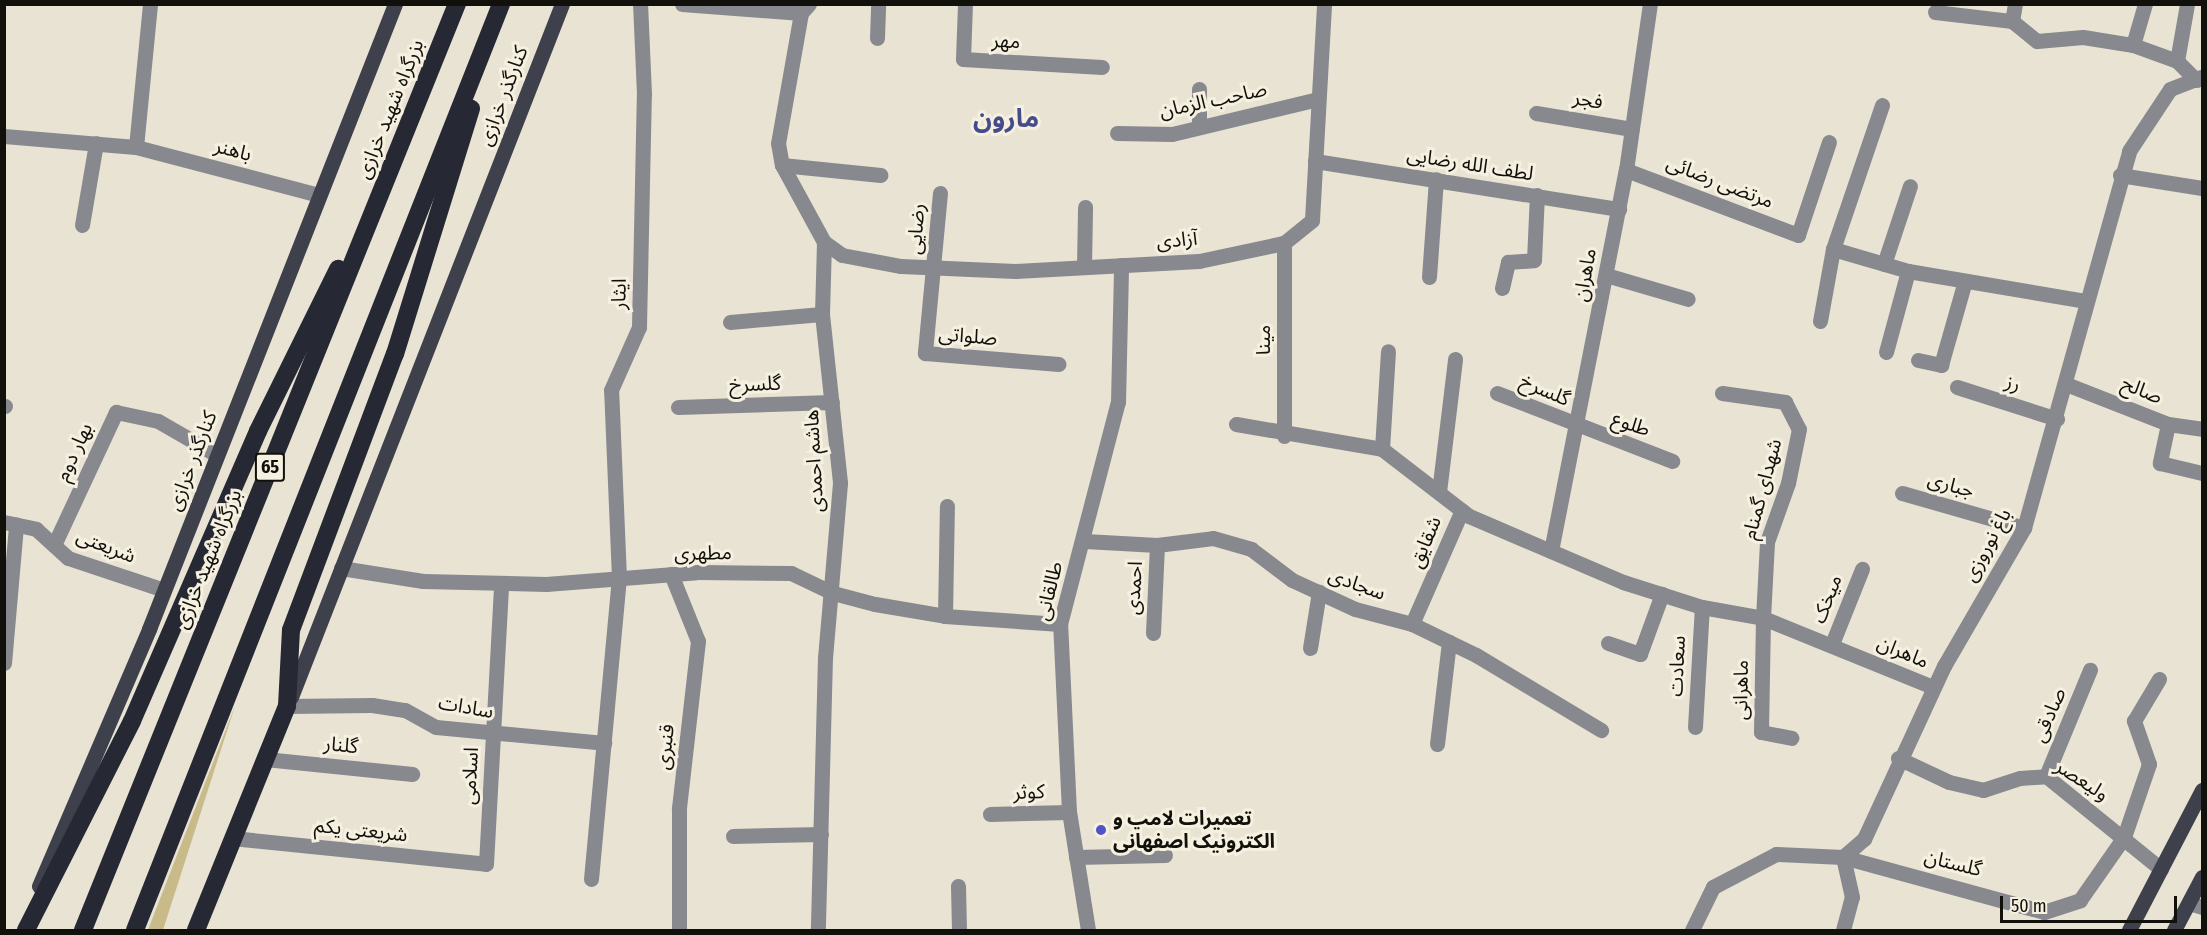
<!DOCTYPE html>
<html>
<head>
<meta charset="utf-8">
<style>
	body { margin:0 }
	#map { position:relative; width:2207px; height:935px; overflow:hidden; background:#e8e3d3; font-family:"Fira Sans Condensed","Noto Sans Arabic",sans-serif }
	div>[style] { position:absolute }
	.green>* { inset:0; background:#c9ba89 }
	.minor>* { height:15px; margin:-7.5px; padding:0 7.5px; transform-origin:7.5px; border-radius:7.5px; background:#87898f }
	.major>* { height:15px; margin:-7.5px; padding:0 7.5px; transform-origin:7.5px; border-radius:7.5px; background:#3e404b }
	.highway>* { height:18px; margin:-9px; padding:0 9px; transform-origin:9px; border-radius:9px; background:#262834 }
	.dots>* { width:16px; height:16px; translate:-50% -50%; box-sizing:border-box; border:3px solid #f5f0e0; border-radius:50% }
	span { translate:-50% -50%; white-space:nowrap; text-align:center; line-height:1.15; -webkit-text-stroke:6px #f5f0e0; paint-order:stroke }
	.shield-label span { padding:2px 4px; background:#f5f0e0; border:2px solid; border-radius:4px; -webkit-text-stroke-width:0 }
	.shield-label { font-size:18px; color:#12100b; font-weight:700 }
	.street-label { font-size:20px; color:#12100b }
	.poi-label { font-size:20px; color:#12100b; font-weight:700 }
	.left { translate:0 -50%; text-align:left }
	.district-label { font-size:26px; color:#454c89; font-weight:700 }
	.frame { position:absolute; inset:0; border:6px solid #12100b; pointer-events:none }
	.scale { position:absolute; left:2000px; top:896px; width:177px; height:27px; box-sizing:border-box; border:3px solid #12100b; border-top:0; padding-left:8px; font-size:18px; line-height:21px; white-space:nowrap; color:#12100b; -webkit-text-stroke:4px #f5f0e0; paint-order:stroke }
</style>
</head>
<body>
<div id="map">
	<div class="green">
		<div style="clip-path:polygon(235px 706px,163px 930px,148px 930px,151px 922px)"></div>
	</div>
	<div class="minor">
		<div style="left:682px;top:4px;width:119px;rotate:4.3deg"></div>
		<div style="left:809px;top:4px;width:12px;rotate:132deg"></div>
		<div style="left:801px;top:13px;width:132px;rotate:100deg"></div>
		<div style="left:778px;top:143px;width:22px;rotate:80deg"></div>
		<div style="left:782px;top:165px;width:88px;rotate:61.4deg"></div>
		<div style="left:824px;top:242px;width:72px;rotate:91.6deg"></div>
		<div style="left:822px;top:314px;width:170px;rotate:83.9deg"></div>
		<div style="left:840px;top:483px;width:175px;rotate:94.9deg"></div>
		<div style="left:825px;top:657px;width:273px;rotate:91.5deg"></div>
		<div style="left:965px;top:4px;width:55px;rotate:92.1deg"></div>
		<div style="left:963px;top:59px;width:139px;rotate:3.3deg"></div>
		<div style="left:1935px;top:12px;width:78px;rotate:6.7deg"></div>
		<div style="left:2012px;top:21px;width:32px;rotate:39deg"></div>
		<div style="left:2037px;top:41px;width:46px;rotate:-5deg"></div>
		<div style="left:2083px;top:37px;width:51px;rotate:9.1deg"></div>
		<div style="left:2133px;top:45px;width:47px;rotate:20deg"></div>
		<div style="left:2177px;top:61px;width:27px;rotate:45deg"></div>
		<div style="left:2012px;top:21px;width:17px;rotate:-80deg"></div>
		<div style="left:877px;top:38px;width:34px;rotate:-88deg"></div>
		<div style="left:2133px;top:45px;width:43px;rotate:-73.7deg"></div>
		<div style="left:2177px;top:61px;width:58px;rotate:-80deg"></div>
		<div style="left:1536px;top:113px;width:97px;rotate:9.5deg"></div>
		<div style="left:1199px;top:127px;width:38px;rotate:-90deg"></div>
		<div style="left:1117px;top:133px;width:55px;rotate:1deg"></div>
		<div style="left:1172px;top:134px;width:150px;rotate:-13.5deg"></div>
		<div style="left:4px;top:136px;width:132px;rotate:4.8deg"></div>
		<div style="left:136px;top:147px;width:189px;rotate:14.7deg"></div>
		<div style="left:136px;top:147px;width:144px;rotate:-84.4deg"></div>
		<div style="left:1315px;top:161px;width:308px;rotate:9deg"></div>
		<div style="left:782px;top:165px;width:99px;rotate:5.8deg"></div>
		<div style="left:1626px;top:170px;width:184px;rotate:20.7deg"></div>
		<div style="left:1798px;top:235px;width:98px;rotate:-71.6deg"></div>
		<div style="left:2120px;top:175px;width:83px;rotate:9deg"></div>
		<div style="left:940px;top:193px;width:161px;rotate:95.4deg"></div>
		<div style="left:925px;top:353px;width:134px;rotate:4.7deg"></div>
		<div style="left:82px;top:225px;width:83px;rotate:-80.3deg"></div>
		<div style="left:824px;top:242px;width:22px;rotate:36deg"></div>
		<div style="left:842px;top:255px;width:60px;rotate:10.6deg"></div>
		<div style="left:901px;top:266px;width:114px;rotate:2.5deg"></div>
		<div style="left:1015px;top:271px;width:184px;rotate:-3.1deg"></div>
		<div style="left:1199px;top:261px;width:87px;rotate:-12deg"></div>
		<div style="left:1284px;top:243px;width:36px;rotate:-39deg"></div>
		<div style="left:1312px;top:220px;width:216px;rotate:-86.8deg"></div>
		<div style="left:1284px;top:243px;width:193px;rotate:90deg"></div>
		<div style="left:1833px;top:249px;width:78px;rotate:16.3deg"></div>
		<div style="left:1908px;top:271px;width:181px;rotate:9.6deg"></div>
		<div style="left:1884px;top:264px;width:82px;rotate:-71.6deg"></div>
		<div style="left:1084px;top:267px;width:60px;rotate:-89deg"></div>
		<div style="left:1606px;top:275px;width:85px;rotate:16.3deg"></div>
		<div style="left:1429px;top:277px;width:98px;rotate:-85.9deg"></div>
		<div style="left:1502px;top:288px;width:27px;rotate:-77deg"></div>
		<div style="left:1508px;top:262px;width:26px;rotate:-4deg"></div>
		<div style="left:1534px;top:260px;width:65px;rotate:-87.4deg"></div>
		<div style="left:1820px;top:321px;width:73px;rotate:-79.8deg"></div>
		<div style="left:1833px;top:249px;width:152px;rotate:-71.2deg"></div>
		<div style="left:730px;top:322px;width:92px;rotate:-5deg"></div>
		<div style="left:1886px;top:352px;width:84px;rotate:-74.8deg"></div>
		<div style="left:1918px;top:360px;width:24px;rotate:12deg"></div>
		<div style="left:1941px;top:365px;width:87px;rotate:-74.1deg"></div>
		<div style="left:2066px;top:384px;width:110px;rotate:21.4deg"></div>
		<div style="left:2168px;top:424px;width:34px;rotate:8deg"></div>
		<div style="left:1957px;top:387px;width:105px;rotate:17.7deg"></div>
		<div style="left:1497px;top:393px;width:188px;rotate:21.2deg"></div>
		<div style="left:1722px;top:393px;width:64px;rotate:8.1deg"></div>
		<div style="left:1785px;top:402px;width:30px;rotate:63deg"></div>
		<div style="left:1799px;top:429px;width:55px;rotate:101.5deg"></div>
		<div style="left:1788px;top:483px;width:63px;rotate:109.6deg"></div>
		<div style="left:1767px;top:542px;width:76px;rotate:93deg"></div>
		<div style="left:1763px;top:618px;width:114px;rotate:91deg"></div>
		<div style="left:1761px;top:732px;width:31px;rotate:11deg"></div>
		<div style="left:4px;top:406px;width:1px"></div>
		<div style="left:678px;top:407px;width:154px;rotate:-1.9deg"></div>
		<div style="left:1236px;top:424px;width:148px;rotate:9.7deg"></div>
		<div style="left:1382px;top:449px;width:110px;rotate:37.6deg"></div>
		<div style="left:1469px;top:516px;width:168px;rotate:23.2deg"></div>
		<div style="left:1623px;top:582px;width:83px;rotate:17.6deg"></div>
		<div style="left:1702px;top:607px;width:62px;rotate:10.2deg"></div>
		<div style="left:1763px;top:618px;width:183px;rotate:22.1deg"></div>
		<div style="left:2168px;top:424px;width:40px;rotate:102deg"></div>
		<div style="left:2160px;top:463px;width:43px;rotate:13.4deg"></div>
		<div style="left:1382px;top:449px;width:98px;rotate:-86.5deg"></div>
		<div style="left:1439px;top:492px;width:134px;rotate:-83.1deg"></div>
		<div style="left:1902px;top:493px;width:127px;rotate:16deg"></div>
		<div style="left:4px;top:522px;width:33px;rotate:12deg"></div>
		<div style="left:36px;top:529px;width:43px;rotate:42.2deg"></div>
		<div style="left:68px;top:558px;width:101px;rotate:18.4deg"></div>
		<div style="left:1085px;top:541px;width:72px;rotate:3.2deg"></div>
		<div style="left:1157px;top:545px;width:56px;rotate:-7.1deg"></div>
		<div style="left:1213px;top:538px;width:40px;rotate:16deg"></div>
		<div style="left:1251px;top:549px;width:51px;rotate:37.1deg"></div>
		<div style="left:1292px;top:580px;width:69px;rotate:24.7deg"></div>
		<div style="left:1355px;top:609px;width:59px;rotate:14.7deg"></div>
		<div style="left:1412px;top:624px;width:71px;rotate:25.8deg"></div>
		<div style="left:1476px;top:655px;width:146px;rotate:31deg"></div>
		<div style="left:54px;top:545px;width:147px;rotate:-65deg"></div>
		<div style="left:116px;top:412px;width:43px;rotate:12.1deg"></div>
		<div style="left:158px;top:421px;width:68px;rotate:30deg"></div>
		<div style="left:1551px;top:551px;width:388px;rotate:-78.9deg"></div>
		<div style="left:1626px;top:170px;width:168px;rotate:-81.8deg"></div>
		<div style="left:341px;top:568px;width:83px;rotate:9deg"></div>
		<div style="left:423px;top:581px;width:123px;rotate:1.4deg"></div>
		<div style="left:546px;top:584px;width:151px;rotate:-4.5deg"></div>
		<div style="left:697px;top:572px;width:94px;rotate:0.6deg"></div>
		<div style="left:791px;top:573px;width:47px;rotate:25.5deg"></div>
		<div style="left:833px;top:593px;width:43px;rotate:14.7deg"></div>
		<div style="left:875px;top:604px;width:71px;rotate:9.7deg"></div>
		<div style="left:945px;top:616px;width:115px;rotate:4deg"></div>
		<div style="left:671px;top:574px;width:72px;rotate:68.1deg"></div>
		<div style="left:698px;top:641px;width:169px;rotate:96.5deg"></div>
		<div style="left:679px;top:809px;width:121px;rotate:90deg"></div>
		<div style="left:945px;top:616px;width:110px;rotate:-89deg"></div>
		<div style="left:1412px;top:624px;width:124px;rotate:-66.3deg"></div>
		<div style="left:1153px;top:633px;width:88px;rotate:-87.4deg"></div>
		<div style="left:1608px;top:643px;width:34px;rotate:19deg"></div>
		<div style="left:1640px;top:654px;width:64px;rotate:-69.9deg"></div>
		<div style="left:1832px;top:644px;width:81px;rotate:-68.2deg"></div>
		<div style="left:1310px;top:648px;width:57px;rotate:-80.9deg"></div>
		<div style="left:4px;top:663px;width:139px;rotate:-85deg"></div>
		<div style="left:287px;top:706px;width:85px;rotate:-0.7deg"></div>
		<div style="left:372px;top:705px;width:33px;rotate:9deg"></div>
		<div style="left:405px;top:710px;width:35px;rotate:29deg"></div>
		<div style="left:436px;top:727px;width:169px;rotate:5.4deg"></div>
		<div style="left:1695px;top:727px;width:120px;rotate:-86.7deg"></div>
		<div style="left:1437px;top:744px;width:103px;rotate:-83.3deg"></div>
		<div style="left:1898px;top:758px;width:56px;rotate:25.2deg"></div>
		<div style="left:1949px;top:782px;width:35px;rotate:13deg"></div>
		<div style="left:1983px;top:790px;width:39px;rotate:-18deg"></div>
		<div style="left:2020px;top:778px;width:26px;rotate:-4deg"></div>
		<div style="left:2046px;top:776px;width:148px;rotate:39deg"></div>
		<div style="left:265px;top:759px;width:148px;rotate:5.8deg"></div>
		<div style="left:2046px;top:776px;width:115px;rotate:-67.5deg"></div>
		<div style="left:990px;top:814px;width:79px;rotate:-1.5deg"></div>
		<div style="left:733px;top:836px;width:88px;rotate:-1.3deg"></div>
		<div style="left:232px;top:838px;width:255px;rotate:5.8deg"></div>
		<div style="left:486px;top:864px;width:281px;rotate:-86.9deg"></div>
		<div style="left:1076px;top:857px;width:89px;rotate:-1.3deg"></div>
		<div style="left:591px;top:879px;width:302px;rotate:-84.7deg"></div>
		<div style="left:619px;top:578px;width:188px;rotate:-92.4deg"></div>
		<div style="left:611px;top:390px;width:69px;rotate:-66deg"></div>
		<div style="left:639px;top:327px;width:233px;rotate:-88.8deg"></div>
		<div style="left:644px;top:94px;width:90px;rotate:-92.5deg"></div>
		<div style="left:958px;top:886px;width:44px;rotate:88.7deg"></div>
		<div style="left:2189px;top:903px;width:14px;rotate:17deg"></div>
		<div style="left:1088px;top:930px;width:120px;rotate:-99.1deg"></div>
		<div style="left:1069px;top:812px;width:188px;rotate:-92.7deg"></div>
		<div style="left:1060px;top:624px;width:229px;rotate:-75.4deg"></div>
		<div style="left:1118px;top:402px;width:137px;rotate:-88.7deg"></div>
		<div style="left:1692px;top:930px;width:48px;rotate:-64deg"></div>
		<div style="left:1713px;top:887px;width:71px;rotate:-27.6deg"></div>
		<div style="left:1776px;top:854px;width:67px;rotate:2.6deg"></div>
		<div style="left:1843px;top:857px;width:28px;rotate:-41deg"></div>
		<div style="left:1864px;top:839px;width:191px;rotate:-65.2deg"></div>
		<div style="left:1944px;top:666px;width:160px;rotate:-59.9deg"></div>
		<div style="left:2024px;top:528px;width:391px;rotate:-74.4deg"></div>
		<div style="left:2129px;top:151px;width:74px;rotate:-56.5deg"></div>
		<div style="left:2170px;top:89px;width:34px;rotate:-21deg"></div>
		<div style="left:1843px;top:930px;width:34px;rotate:-75deg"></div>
		<div style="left:1852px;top:897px;width:41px;rotate:-102.7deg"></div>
		<div style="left:1843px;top:857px;width:208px;rotate:15.3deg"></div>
		<div style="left:2044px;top:912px;width:38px;rotate:-18deg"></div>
		<div style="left:2080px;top:900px;width:77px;rotate:-55.1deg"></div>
		<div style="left:2124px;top:837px;width:77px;rotate:-71.1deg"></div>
		<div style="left:2149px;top:764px;width:46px;rotate:-109.2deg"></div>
		<div style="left:2134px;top:721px;width:49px;rotate:-59.2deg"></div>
	</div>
	<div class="major">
		<div style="left:291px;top:697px;width:744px;rotate:-68.64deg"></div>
		<div style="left:39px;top:886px;width:280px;rotate:-66.8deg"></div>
		<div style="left:149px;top:629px;width:672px;rotate:-68.52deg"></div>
		<div style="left:2129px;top:930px;width:158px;rotate:-62.5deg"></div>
		<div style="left:2174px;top:930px;width:60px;rotate:-62.2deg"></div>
	</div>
	<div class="highway">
		<div style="left:26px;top:930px;width:234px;rotate:-63.1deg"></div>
		<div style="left:132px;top:721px;width:316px;rotate:-66.5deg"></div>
		<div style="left:258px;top:431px;width:181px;rotate:-63.7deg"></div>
		<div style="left:83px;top:930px;width:999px;rotate:-68.01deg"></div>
		<div style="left:135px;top:930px;width:996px;rotate:-68.43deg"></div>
		<div style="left:196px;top:930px;width:242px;rotate:-67.9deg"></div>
		<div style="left:287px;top:706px;width:76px;rotate:-87deg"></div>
		<div style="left:291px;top:630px;width:295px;rotate:-69.4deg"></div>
		<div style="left:395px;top:354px;width:257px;rotate:-72.8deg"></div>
	</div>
	<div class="dots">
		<div style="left:1101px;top:830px;background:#5153ca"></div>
	</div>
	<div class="shield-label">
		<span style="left:270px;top:467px">65</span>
	</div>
	<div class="street-label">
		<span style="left:1006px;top:41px;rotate:3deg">مهر</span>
		<span style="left:503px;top:96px;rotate:-69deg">کنارگذر خرازی</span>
		<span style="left:1213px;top:100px;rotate:-12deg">صاحب الزمان</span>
		<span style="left:1588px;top:100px;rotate:10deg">فجر</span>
		<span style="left:390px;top:109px;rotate:-68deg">بزرگراه شهید خرازی</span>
		<span style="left:233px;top:150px;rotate:15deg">باهنر</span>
		<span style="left:1470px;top:164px;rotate:9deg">لطف الله رضایی</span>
		<span style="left:1720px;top:182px;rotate:21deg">مرتضی رضائی</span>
		<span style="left:916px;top:229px;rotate:-86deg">رضایی</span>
		<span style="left:1177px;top:240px;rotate:-5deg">آزادی</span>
		<span style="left:1585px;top:275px;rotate:-80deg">ماهران</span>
		<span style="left:619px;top:294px;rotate:-89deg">ایثار</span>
		<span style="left:968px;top:336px;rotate:5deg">صلواتی</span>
		<span style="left:1263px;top:340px;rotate:-90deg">مینا</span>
		<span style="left:2013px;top:383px;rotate:18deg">رز</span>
		<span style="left:755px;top:384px;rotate:-2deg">گلسرخ</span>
		<span style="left:1545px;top:390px;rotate:23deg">گلسرخ</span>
		<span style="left:2142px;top:390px;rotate:22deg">صالح</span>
		<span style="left:1631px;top:424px;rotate:19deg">طلوع</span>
		<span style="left:74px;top:452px;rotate:-65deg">بهار دوم</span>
		<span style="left:192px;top:461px;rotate:-69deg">کنارگذر خرازی</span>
		<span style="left:814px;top:461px;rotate:-93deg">هاشم احمدی</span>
		<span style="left:1951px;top:485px;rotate:16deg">جباری</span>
		<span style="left:1762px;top:489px;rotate:-75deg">شهدای گمنام</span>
		<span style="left:1425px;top:542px;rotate:-67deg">شقایق</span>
		<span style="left:1987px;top:545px;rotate:-62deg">باغ نوروزی</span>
		<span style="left:106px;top:546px;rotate:21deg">شریعتی</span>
		<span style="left:703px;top:553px;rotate:-1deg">مطهری</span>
		<span style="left:208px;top:559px;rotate:-68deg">بزرگراه شهید خرازی</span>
		<span style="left:1357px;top:584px;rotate:20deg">سجادی</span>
		<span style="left:1134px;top:588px;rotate:-87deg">احمدی</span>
		<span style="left:1049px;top:591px;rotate:-76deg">طالقانی</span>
		<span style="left:1827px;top:599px;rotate:-69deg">میخک</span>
		<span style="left:1903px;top:652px;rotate:23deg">ماهران</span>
		<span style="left:1677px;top:666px;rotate:-87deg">سعادت</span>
		<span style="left:1741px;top:690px;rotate:-89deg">ماهرانی</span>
		<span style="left:466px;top:707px;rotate:10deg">سادات</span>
		<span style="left:2049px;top:715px;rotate:-67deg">صادقی</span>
		<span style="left:341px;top:745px;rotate:6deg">گلنار</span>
		<span style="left:665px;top:747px;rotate:-84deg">قنبری</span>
		<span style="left:470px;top:776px;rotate:-87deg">اسلامی</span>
		<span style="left:2082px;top:780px;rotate:33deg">ولیعصر</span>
		<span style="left:1029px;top:792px;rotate:-2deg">کوثر</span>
		<span style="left:361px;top:830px;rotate:6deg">شریعتی یکم</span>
		<span style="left:1953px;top:863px;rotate:14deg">گلستان</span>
	</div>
	<div class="poi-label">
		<span class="left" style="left:1113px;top:830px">تعمیرات لامپ و<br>الکترونیک اصفهانی</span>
	</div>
	<div class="district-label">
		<span style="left:1006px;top:119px">مارون</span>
	</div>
	<div class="frame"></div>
	<div class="scale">50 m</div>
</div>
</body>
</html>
